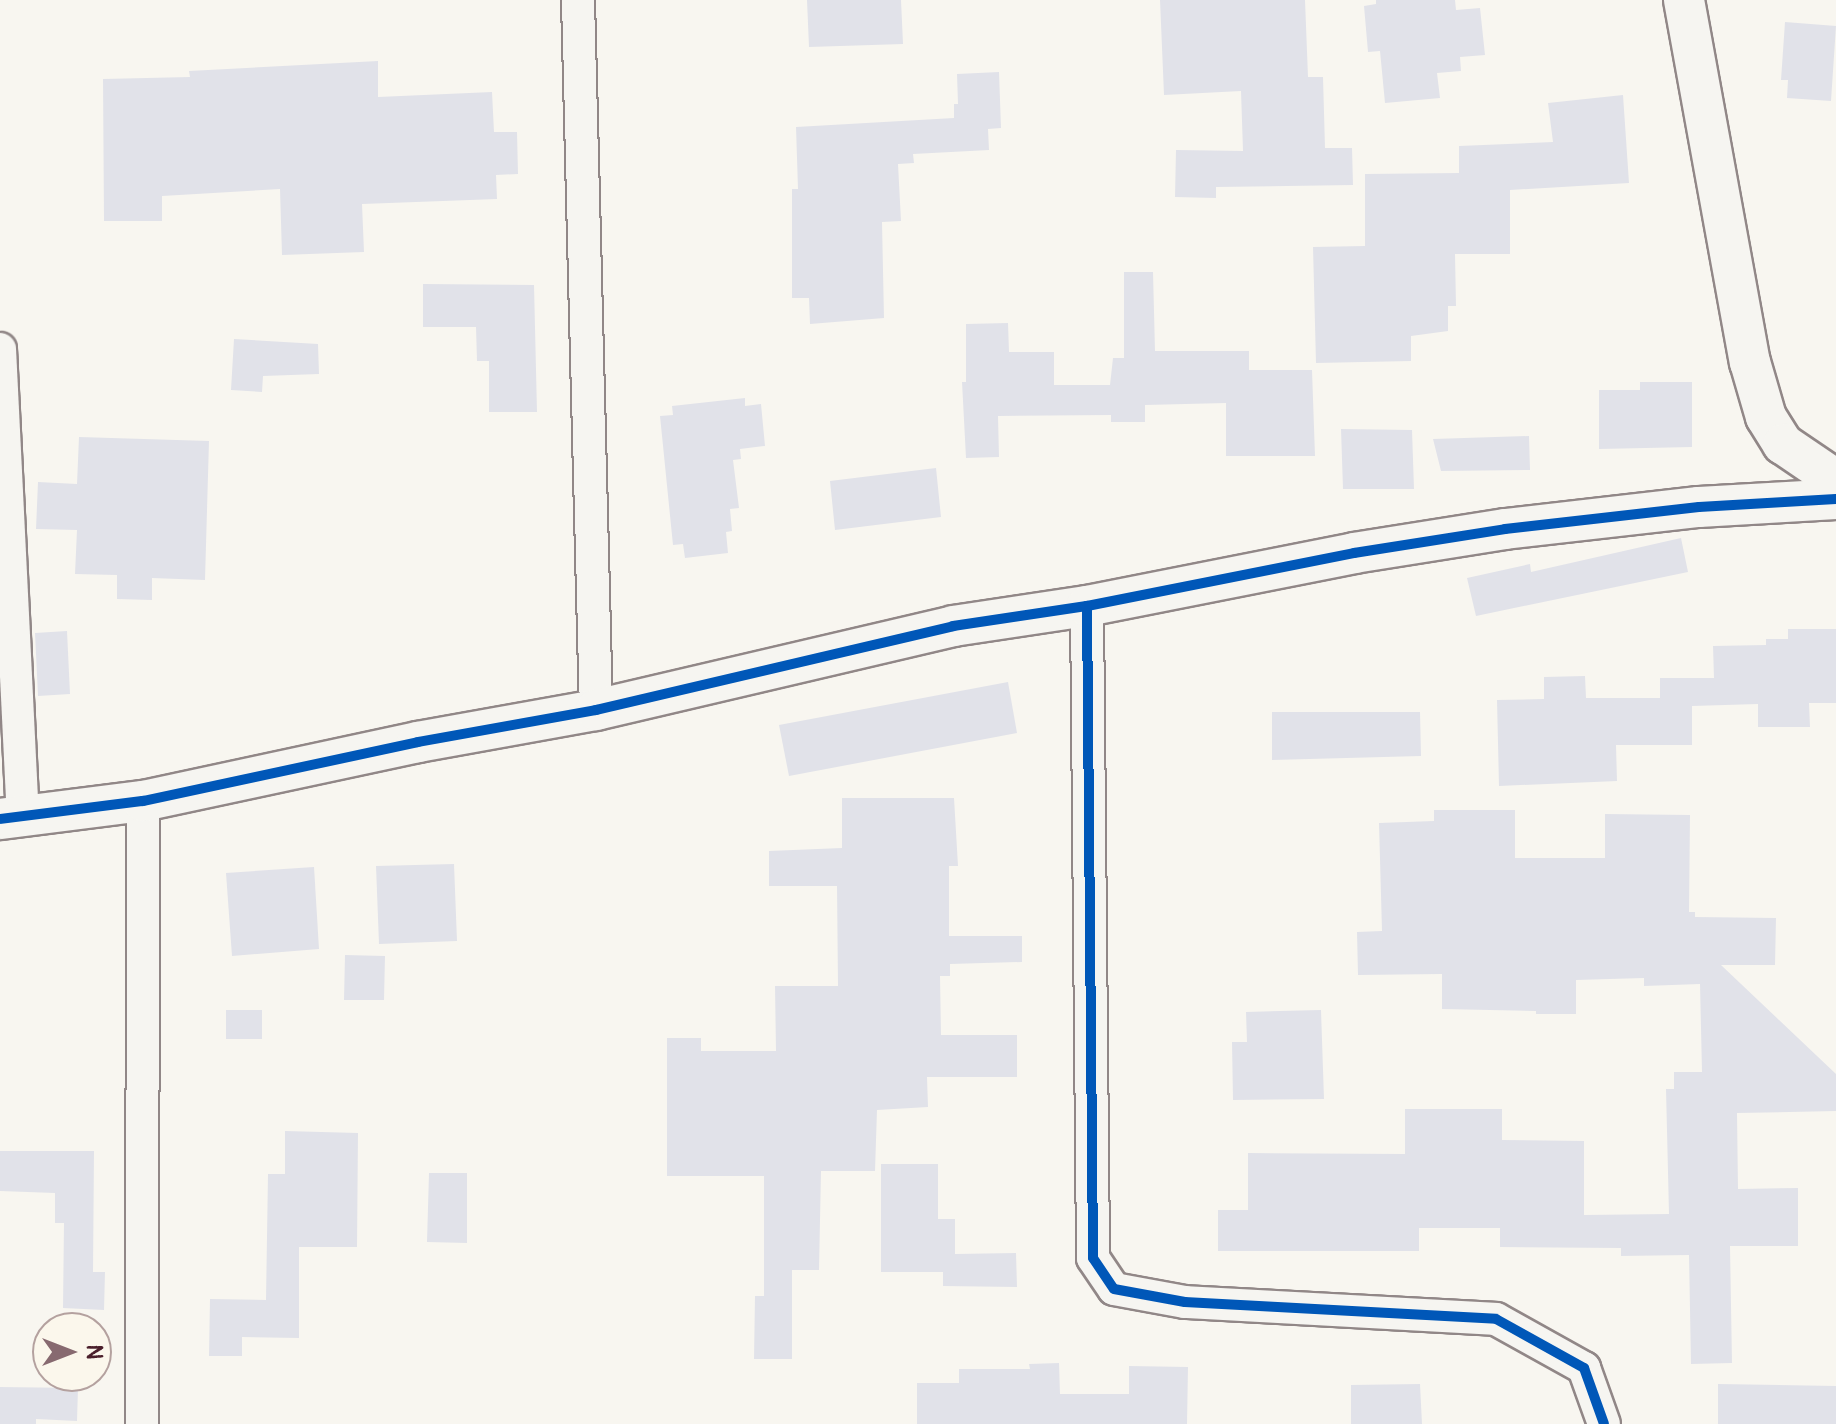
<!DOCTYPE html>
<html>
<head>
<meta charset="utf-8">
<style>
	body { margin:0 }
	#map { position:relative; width:1836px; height:1424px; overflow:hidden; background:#f8f6f0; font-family:Pangolin,sans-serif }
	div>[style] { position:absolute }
	.building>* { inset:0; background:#e1e2e9 }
	.roads { filter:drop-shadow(2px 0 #918787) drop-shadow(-2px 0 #918787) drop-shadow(0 2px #918787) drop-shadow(0 -2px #918787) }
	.minor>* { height:32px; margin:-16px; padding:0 16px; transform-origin:16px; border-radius:16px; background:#f6f5f1 }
	.tertiary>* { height:40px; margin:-20px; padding:0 20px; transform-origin:20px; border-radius:20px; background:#f6f5f1 }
	.cycleway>* { height:10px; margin:-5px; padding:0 5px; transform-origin:5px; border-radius:5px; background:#0057b8 }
	span { translate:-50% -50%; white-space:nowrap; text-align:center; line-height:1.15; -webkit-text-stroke:6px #fbf7ec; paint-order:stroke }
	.north { position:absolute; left:32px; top:1312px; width:80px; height:80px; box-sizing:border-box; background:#fbf7ec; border:2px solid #b4a19f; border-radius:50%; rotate:90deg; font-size:22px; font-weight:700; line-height:32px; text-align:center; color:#4a1f2b }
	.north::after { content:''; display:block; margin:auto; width:28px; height:36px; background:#876a70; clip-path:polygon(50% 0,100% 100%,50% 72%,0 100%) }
</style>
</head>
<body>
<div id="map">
	<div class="building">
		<div style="clip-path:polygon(807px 0,901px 0,903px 44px,809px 47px)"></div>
		<div style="clip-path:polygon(1160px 0,1305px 0,1308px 77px,1323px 77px,1325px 148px,1352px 148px,1353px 185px,1216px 187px,1216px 198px,1175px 197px,1176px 150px,1243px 151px,1241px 91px,1164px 95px)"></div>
		<div style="clip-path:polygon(1376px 0,1455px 0,1456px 10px,1480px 8px,1485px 55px,1460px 57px,1461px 71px,1437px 73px,1440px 98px,1385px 103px,1380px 51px,1368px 52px,1364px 6px,1376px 4px)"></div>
		<div style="clip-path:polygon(1785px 22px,1836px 26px,1831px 101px,1787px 98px,1788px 80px,1781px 80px)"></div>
		<div style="clip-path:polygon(378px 61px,378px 97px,492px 92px,494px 132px,517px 132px,518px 174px,496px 175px,497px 199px,362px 204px,364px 252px,282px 255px,280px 189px,162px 196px,162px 221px,104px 221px,103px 79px,190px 77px,189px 71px)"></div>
		<div style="clip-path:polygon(999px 72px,1001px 128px,988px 129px,989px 150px,913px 154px,914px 163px,898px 164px,901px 221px,882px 222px,884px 318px,810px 324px,809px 298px,792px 298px,792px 189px,798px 189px,796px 127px,954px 118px,954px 104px,958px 104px,957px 74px)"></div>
		<div style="clip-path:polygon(1623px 95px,1629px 183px,1510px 190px,1510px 254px,1455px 254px,1456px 306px,1448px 306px,1448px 331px,1411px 336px,1411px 361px,1316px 363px,1313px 247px,1365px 246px,1365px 174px,1459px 173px,1459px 146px,1553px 142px,1548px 103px)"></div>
		<div style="clip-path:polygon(1124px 272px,1153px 272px,1155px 351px,1249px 351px,1249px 370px,1312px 370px,1315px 456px,1226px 456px,1226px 403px,1145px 405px,1145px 422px,1111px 422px,1111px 415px,998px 416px,999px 457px,966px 458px,962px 382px,966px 382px,966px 324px,1008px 323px,1009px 352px,1054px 352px,1054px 385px,1110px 385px,1113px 358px,1124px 358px)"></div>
		<div style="clip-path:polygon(423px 284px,534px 285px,537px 412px,489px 412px,489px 361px,477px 361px,476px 327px,423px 327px)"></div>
		<div style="clip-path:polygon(234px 339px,318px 344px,319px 374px,263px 376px,262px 392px,231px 390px)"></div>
		<div style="clip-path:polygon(1640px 382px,1692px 382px,1692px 447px,1599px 449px,1599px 390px,1640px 390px)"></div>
		<div style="clip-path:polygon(745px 398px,745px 406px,761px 404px,765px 446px,740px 449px,741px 459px,733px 460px,739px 508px,730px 509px,732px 531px,726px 532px,728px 553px,685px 558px,683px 544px,673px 545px,660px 416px,673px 415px,672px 406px)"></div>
		<div style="clip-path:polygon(1341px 429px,1412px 430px,1414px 489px,1343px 489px)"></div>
		<div style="clip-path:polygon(1529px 436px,1530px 470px,1441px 471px,1433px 439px)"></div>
		<div style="clip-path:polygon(79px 437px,209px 441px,205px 580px,152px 578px,152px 600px,117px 599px,117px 575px,75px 574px,77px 530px,36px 529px,38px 482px,77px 484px)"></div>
		<div style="clip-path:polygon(936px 468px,941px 517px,835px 530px,830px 481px)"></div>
		<div style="clip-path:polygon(1681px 538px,1688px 572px,1476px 616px,1467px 578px,1530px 564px,1531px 572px)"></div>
		<div style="clip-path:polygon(1788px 629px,1836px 629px,1836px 703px,1809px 703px,1810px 727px,1758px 727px,1758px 704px,1692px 706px,1692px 745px,1616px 745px,1617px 781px,1499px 786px,1497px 700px,1544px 699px,1544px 677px,1585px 676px,1586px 698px,1660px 698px,1660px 678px,1714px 678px,1713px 646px,1766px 645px,1766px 639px,1788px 639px)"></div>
		<div style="clip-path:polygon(67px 631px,70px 694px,38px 696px,35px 633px)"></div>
		<div style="clip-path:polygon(1008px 682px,1017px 733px,789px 776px,779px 725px)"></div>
		<div style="clip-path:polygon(1272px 712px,1420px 712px,1421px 756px,1272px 760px)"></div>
		<div style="clip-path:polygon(842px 798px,954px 798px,958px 866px,949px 866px,949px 936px,1022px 936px,1022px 962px,950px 964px,950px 976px,940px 976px,941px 1035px,1017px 1035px,1017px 1077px,927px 1077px,928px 1107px,877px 1110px,875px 1171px,821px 1171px,819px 1270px,792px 1270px,792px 1359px,754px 1359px,755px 1296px,764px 1296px,764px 1176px,667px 1176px,667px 1038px,701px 1038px,701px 1051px,776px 1051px,775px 986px,838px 986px,837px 886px,769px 886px,769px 851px,842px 848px)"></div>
		<div style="clip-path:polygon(1434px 810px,1515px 810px,1515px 858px,1605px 858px,1605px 814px,1690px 815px,1689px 912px,1695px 912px,1695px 917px,1776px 918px,1775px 965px,1721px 965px,1836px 1074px,1836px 1111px,1737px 1113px,1738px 1189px,1798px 1188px,1798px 1246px,1730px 1246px,1732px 1363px,1691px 1364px,1689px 1255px,1621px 1256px,1621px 1248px,1500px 1247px,1500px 1228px,1419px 1228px,1419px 1251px,1218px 1251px,1218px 1210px,1248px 1210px,1248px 1153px,1405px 1154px,1405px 1109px,1502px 1109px,1502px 1140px,1584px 1141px,1584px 1215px,1669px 1214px,1666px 1089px,1674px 1089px,1674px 1072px,1702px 1072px,1700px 984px,1644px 986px,1644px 978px,1576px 980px,1576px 1014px,1536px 1014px,1536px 1011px,1442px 1009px,1442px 974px,1358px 975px,1357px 932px,1382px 931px,1379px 823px,1434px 821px)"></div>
		<div style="clip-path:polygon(454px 864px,457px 941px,379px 944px,376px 866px)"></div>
		<div style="clip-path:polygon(314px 867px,319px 949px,232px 956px,226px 873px)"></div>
		<div style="clip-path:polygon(345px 955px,385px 956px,384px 1000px,344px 1000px)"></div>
		<div style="clip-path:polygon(226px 1010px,262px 1010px,262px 1039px,226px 1039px)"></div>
		<div style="clip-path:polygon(1321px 1010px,1324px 1099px,1233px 1100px,1232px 1042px,1247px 1042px,1246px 1012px)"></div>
		<div style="clip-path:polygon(285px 1131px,358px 1133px,357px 1247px,299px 1247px,299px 1338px,242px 1337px,242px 1356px,209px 1356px,210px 1299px,266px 1300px,268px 1174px,285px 1174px)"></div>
		<div style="clip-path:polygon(0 1151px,94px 1151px,93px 1272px,105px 1272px,104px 1310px,63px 1308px,64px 1223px,55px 1223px,55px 1193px,0 1191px)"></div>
		<div style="clip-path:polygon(881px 1164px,938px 1164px,938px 1219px,955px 1219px,955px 1254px,1016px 1253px,1017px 1287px,943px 1286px,943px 1272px,881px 1272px)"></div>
		<div style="clip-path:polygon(429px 1173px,467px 1173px,467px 1243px,427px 1242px)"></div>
		<div style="clip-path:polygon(1059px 1363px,1060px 1394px,1129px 1394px,1129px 1366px,1188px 1367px,1187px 1424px,917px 1424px,917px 1383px,959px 1383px,959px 1369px,1030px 1369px,1029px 1364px)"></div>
		<div style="clip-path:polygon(1420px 1384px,1422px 1424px,1351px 1424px,1351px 1385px)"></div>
		<div style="clip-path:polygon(1718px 1384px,1836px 1386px,1836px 1424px,1718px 1424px)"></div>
		<div style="clip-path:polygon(0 1387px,78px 1388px,77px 1421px,36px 1419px,36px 1424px,0 1424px)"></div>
	</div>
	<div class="roads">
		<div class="minor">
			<div style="left:578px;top:0;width:710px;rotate:88.55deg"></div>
			<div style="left:0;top:349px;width:465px;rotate:87.2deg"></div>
			<div style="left:1087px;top:606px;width:652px;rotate:89.47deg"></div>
			<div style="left:1093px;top:1258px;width:37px;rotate:56deg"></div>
			<div style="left:1114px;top:1289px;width:72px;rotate:10.4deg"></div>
			<div style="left:1185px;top:1302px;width:311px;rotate:3.1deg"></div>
			<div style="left:1496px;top:1319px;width:101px;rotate:29.1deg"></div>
			<div style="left:1584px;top:1368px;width:59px;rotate:70.3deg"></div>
			<div style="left:142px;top:1424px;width:623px;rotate:-89.91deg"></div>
		</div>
		<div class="tertiary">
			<div style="left:1684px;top:0;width:368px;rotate:79.7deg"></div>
			<div style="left:1750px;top:362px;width:57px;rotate:73.8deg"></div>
			<div style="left:1766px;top:417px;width:32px;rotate:58deg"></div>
			<div style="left:1783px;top:444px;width:64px;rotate:34.2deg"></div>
			<div style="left:0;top:819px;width:144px;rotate:-7.2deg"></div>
			<div style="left:143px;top:801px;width:281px;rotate:-12.1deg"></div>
			<div style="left:418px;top:742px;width:181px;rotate:-10.2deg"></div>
			<div style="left:596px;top:710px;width:367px;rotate:-13.2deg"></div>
			<div style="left:953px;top:626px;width:135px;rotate:-8.5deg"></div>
			<div style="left:1087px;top:606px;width:272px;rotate:-11.2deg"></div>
			<div style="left:1354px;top:553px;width:153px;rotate:-9deg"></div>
			<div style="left:1505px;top:529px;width:195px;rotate:-6.5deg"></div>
			<div style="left:1699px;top:507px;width:137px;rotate:-3.3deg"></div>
		</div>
	</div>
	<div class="cycleway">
		<div style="left:1087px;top:606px;width:652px;rotate:89.47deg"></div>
		<div style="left:1093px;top:1258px;width:37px;rotate:56deg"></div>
		<div style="left:1114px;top:1289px;width:72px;rotate:10.4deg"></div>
		<div style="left:1185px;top:1302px;width:311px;rotate:3.1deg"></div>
		<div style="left:1496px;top:1319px;width:101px;rotate:29.1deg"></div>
		<div style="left:1584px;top:1368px;width:59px;rotate:70.3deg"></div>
		<div style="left:0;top:819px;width:144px;rotate:-7.2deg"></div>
		<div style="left:143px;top:801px;width:281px;rotate:-12.1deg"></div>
		<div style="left:418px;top:742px;width:181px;rotate:-10.2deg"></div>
		<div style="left:596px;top:710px;width:367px;rotate:-13.2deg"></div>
		<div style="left:953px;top:626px;width:135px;rotate:-8.5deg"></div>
		<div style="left:1087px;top:606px;width:272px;rotate:-11.2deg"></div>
		<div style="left:1354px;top:553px;width:153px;rotate:-9deg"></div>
		<div style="left:1505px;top:529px;width:195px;rotate:-6.5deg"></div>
		<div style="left:1699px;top:507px;width:137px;rotate:-3.3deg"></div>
	</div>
	<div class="north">N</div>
</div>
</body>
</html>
